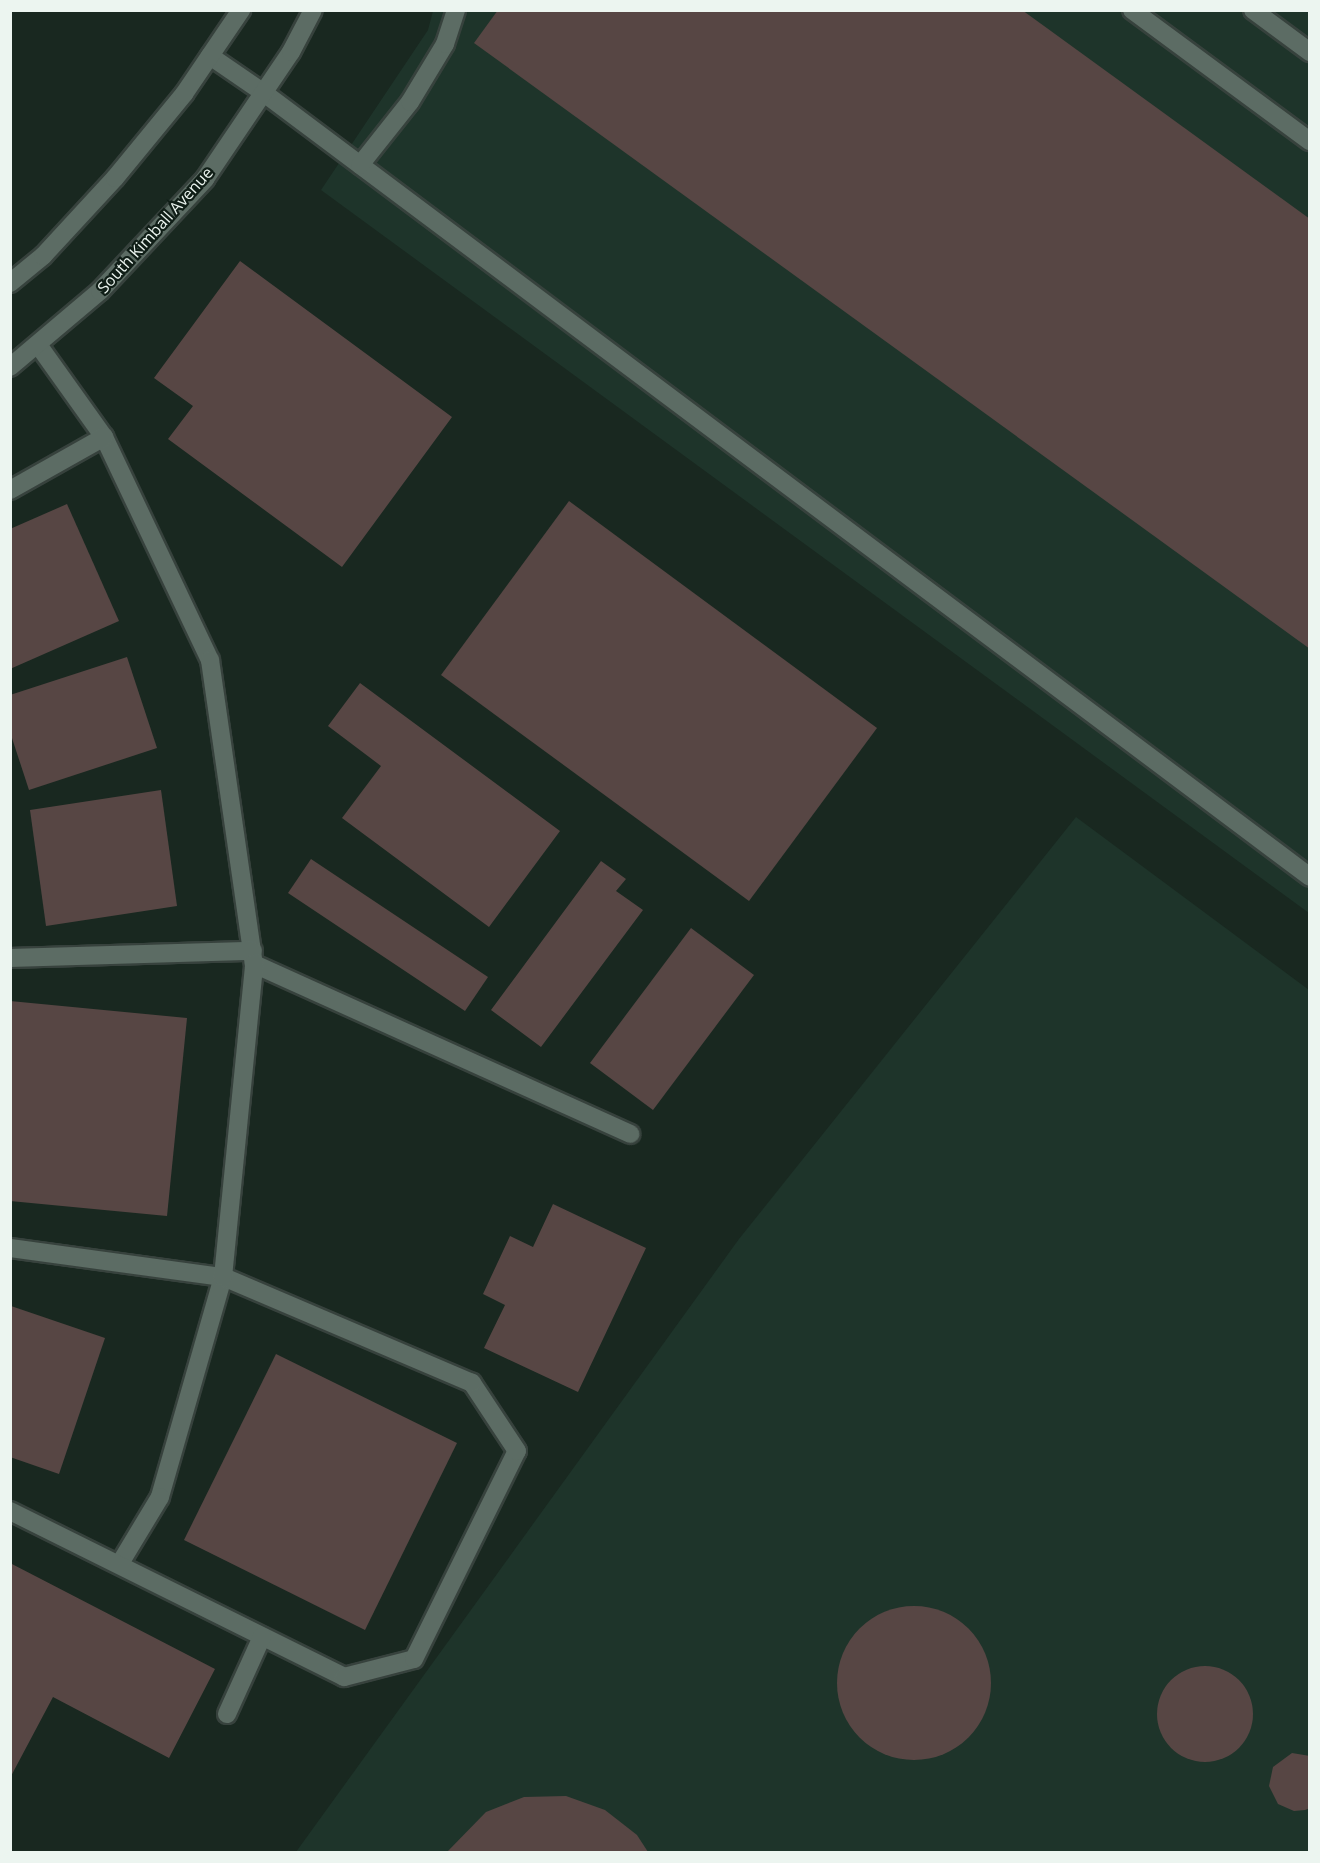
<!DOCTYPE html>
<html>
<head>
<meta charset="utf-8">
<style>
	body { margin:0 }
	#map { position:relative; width:1320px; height:1863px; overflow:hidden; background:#192820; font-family:"Open Sans",sans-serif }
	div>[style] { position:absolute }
	.built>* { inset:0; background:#1e342a }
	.building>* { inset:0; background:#574644 }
	.round { border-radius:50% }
	.roads { filter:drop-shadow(2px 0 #37423d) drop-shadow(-2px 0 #37423d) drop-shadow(0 2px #37423d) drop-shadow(0 -2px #37423d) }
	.service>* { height:18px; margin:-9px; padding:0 9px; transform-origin:9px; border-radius:9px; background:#5c6c64 }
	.secondary>* { height:18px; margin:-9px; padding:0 9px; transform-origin:9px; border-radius:9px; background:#5c6c64 }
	span { translate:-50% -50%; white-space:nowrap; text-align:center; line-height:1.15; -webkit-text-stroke:4.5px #101e17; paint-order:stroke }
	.street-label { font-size:16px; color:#ecf5f0 }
	.frame { position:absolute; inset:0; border:12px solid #ecf5f0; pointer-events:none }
</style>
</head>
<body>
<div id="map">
	<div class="built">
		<div style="clip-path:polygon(433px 11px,1309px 11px,1309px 913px,321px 190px,428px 30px)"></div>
		<div style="clip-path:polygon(1076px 817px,1309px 990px,1309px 1852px,296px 1852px,739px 1239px)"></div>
	</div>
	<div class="building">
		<div style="clip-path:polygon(498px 10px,1022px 10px,1310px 219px,1310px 649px,474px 43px)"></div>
		<div style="clip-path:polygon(240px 261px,452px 417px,342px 567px,168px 439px,193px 406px,154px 378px)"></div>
		<div style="clip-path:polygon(569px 501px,877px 728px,749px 901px,441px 675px)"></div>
		<div style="clip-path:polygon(67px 504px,119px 621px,10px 669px,10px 529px)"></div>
		<div style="clip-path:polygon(127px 657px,157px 748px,29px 790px,10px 732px,10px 695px)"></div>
		<div style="clip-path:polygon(360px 683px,560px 831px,489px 927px,342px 818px,381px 766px,328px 726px)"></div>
		<div style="clip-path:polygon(161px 790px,177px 906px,46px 926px,30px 810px)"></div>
		<div style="clip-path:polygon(311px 859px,488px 977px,465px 1011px,288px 893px)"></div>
		<div style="clip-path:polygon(601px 861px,626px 879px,616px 891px,643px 910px,541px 1047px,491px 1010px)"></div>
		<div style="clip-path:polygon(691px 928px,754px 975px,653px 1110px,590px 1063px)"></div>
		<div style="clip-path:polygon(10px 1001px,187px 1018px,167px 1216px,10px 1201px)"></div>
		<div style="clip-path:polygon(553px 1204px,646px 1248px,578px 1392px,484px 1348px,505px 1305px,483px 1294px,510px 1236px,533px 1247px)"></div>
		<div style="clip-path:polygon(11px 1306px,105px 1338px,59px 1474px,10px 1457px)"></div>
		<div style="clip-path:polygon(276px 1354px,457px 1443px,365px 1630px,184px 1540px)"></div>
		<div style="clip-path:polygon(10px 1563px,215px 1669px,169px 1758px,53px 1697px,10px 1778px)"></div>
		<div class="round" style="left:837px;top:1606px;width:154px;height:154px"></div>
		<div class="round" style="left:1157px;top:1666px;width:96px;height:96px"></div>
		<div style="clip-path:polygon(1292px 1753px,1310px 1756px,1310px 1808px,1305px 1810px,1294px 1811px,1278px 1804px,1269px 1786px,1273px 1767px)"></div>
		<div style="clip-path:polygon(566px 1796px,605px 1810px,637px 1835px,648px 1852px,447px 1852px,486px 1812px,524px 1797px)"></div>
	</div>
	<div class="roads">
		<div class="service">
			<div style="left:1132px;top:10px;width:221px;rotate:36.4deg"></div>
			<div style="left:1253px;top:10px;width:71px;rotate:36.4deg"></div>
			<div style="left:264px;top:93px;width:1307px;rotate:36.85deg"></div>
			<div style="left:360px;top:165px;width:80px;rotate:-51.6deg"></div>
			<div style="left:410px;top:102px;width:68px;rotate:-58.9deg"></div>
			<div style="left:445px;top:44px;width:36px;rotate:-72deg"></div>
			<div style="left:39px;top:346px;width:112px;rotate:54.5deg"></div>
			<div style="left:104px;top:437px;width:247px;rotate:64.6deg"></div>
			<div style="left:210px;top:660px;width:307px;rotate:81.8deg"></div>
			<div style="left:254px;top:964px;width:413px;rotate:24.3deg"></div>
			<div style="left:10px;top:490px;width:108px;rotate:-29.4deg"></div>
			<div style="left:10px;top:958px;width:243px;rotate:-1.7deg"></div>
			<div style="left:10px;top:1248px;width:215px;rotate:7.8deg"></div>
			<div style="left:223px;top:1277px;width:229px;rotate:106deg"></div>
			<div style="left:160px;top:1497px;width:79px;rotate:121.1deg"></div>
			<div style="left:10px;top:1511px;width:373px;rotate:26.4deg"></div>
			<div style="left:344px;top:1677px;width:72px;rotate:-14.4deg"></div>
			<div style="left:414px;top:1659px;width:232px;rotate:-63.7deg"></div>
			<div style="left:517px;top:1451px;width:82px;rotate:-123.5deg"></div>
			<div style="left:472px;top:1383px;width:271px;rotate:-156.9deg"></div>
			<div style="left:223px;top:1277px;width:315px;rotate:-84.3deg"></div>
			<div style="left:227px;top:1714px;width:85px;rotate:-65.6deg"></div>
		</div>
		<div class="secondary">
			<div style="left:210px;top:56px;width:65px;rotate:34.4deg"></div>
			<div style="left:10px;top:283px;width:43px;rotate:-39.3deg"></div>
			<div style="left:43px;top:256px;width:106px;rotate:-47.3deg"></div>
			<div style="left:115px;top:178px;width:109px;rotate:-50.6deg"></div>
			<div style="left:184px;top:94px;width:102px;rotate:-55.8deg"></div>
			<div style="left:10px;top:367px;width:118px;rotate:-40.2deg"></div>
			<div style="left:100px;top:291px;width:154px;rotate:-46.8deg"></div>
			<div style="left:205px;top:179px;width:153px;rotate:-55.9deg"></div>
			<div style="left:291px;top:52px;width:47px;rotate:-62.4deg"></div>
		</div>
	</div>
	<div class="street-label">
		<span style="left:155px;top:230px;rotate:-48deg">South Kimball Avenue</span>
	</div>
	<div class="frame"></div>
</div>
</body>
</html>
